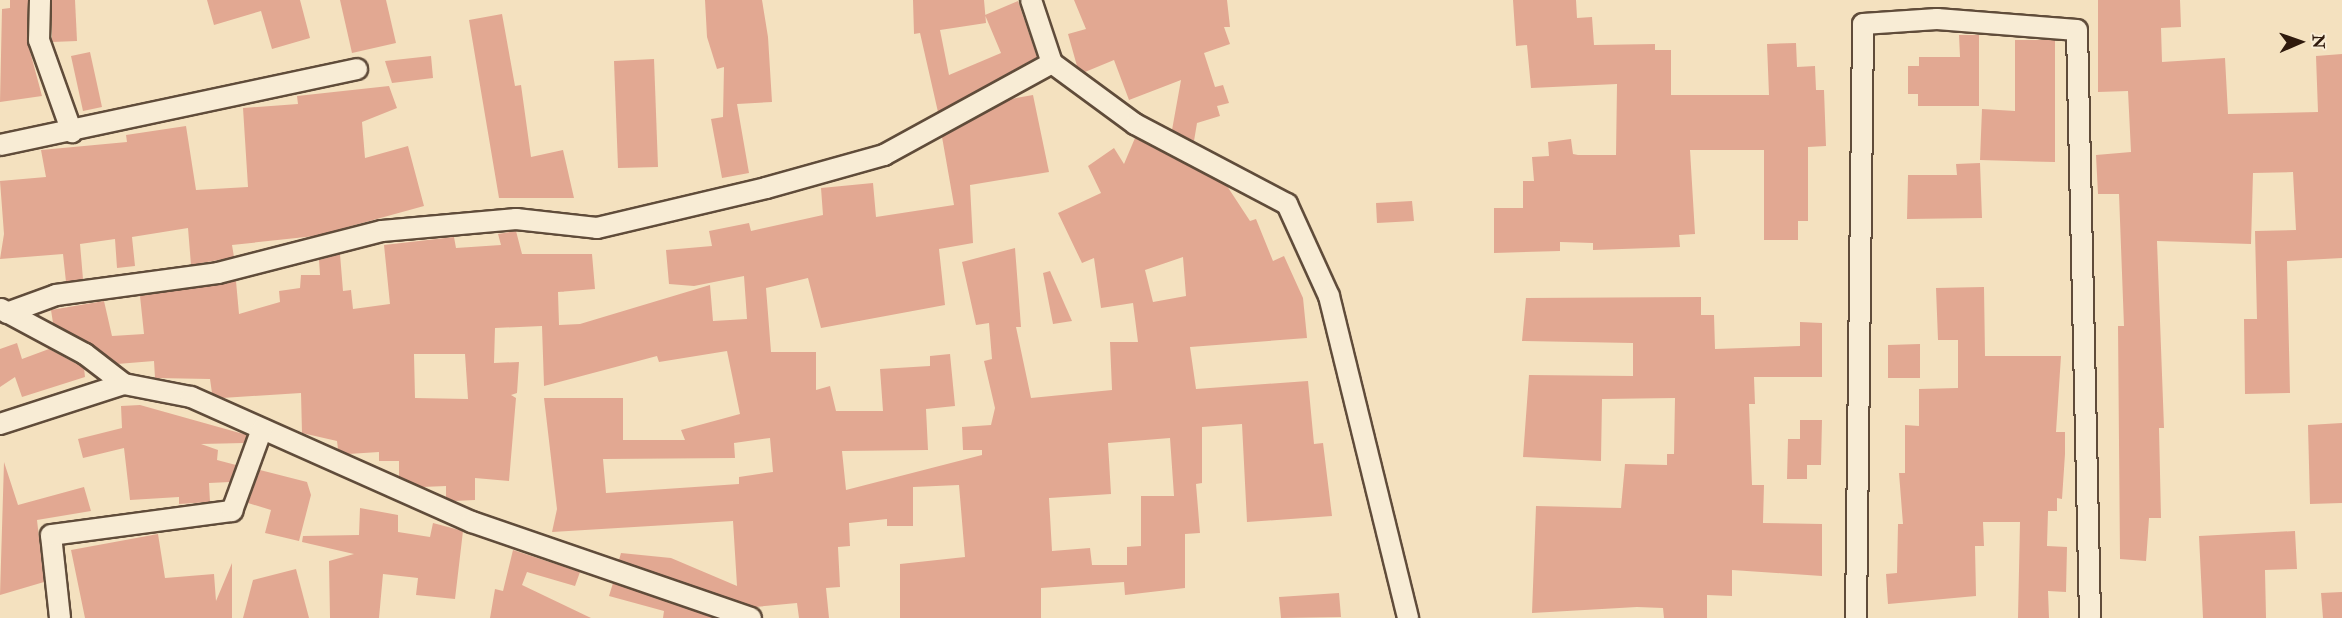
<!DOCTYPE html>
<html>
<head>
<meta charset="utf-8">
<style>
	body { margin:0 }
	#map { position:relative; width:2342px; height:618px; overflow:hidden; background:#f4e1bf; font-family:"IM FELL Double Pica",serif }
	div>[style] { position:absolute }
	.building>* { inset:0; background:#e2a892 }
	.roads { filter:drop-shadow(2px 0 #604c3a) drop-shadow(-2px 0 #604c3a) drop-shadow(0 2px #604c3a) drop-shadow(0 -2px #604c3a) }
	.street>* { height:20px; margin:-10px; padding:0 10px; transform-origin:10px; border-radius:10px; background:#f8ecd5 }
	span { translate:-50% -50%; white-space:nowrap; text-align:center; line-height:1.15; -webkit-text-stroke:6px #f8ecd5; paint-order:stroke }
	.north { position:absolute; left:2270px; top:12px; width:60px; height:60px; -webkit-text-stroke:4px #f8ecd5; paint-order:stroke; rotate:88deg; font-size:16px; font-weight:700; line-height:24px; text-align:center; color:#2f1a0d }
	.north::after { content:''; display:block; margin:auto; width:21px; height:27px; background:#2f1a0d; clip-path:polygon(50% 0,100% 100%,50% 72%,0 100%) }
</style>
</head>
<body>
<div id="map">
	<div class="building">
		<div style="clip-path:polygon(10px 0,28px 0,27px 40px,42px 96px,0 102px,2px 9px,10px 8px)"></div>
		<div style="clip-path:polygon(52px 0,75px 0,77px 41px,52px 42px)"></div>
		<div style="clip-path:polygon(207px 0,300px 0,310px 38px,272px 49px,261px 11px,214px 25px)"></div>
		<div style="clip-path:polygon(340px 0,386px 0,396px 43px,352px 53px)"></div>
		<div style="clip-path:polygon(705px 0,762px 0,768px 37px,772px 102px,737px 104px,749px 173px,722px 178px,711px 119px,723px 117px,724px 67px,717px 69px,707px 37px)"></div>
		<div style="clip-path:polygon(913px 0,984px 0,986px 23px,940px 30px,949px 75px,1001px 53px,985px 15px,1018px 1px,1037px 57px,938px 112px,920px 33px,914px 34px)"></div>
		<div style="clip-path:polygon(1074px 0,1227px 0,1230px 27px,1224px 27px,1230px 44px,1204px 53px,1215px 87px,1223px 85px,1229px 103px,1217px 106px,1220px 116px,1197px 123px,1194px 141px,1172px 130px,1181px 80px,1129px 100px,1114px 60px,1085px 72px,1077px 66px,1068px 34px,1086px 29px)"></div>
		<div style="clip-path:polygon(1513px 0,1576px 0,1577px 18px,1592px 17px,1594px 45px,1655px 44px,1655px 50px,1671px 50px,1671px 95px,1769px 95px,1767px 44px,1796px 43px,1797px 67px,1815px 66px,1816px 90px,1824px 90px,1826px 146px,1808px 147px,1808px 221px,1798px 221px,1798px 240px,1764px 240px,1764px 150px,1690px 150px,1695px 234px,1679px 235px,1680px 247px,1593px 250px,1593px 243px,1560px 242px,1560px 251px,1494px 253px,1494px 208px,1523px 208px,1523px 181px,1534px 181px,1532px 157px,1549px 156px,1548px 142px,1571px 139px,1573px 154px,1578px 155px,1616px 155px,1617px 84px,1531px 88px,1527px 45px,1516px 46px)"></div>
		<div style="clip-path:polygon(2098px 0,2180px 0,2181px 27px,2161px 28px,2162px 62px,2225px 58px,2228px 114px,2318px 112px,2316px 56px,2342px 54px,2342px 258px,2287px 261px,2290px 393px,2245px 394px,2244px 319px,2257px 319px,2255px 231px,2296px 230px,2293px 172px,2253px 173px,2251px 244px,2157px 241px,2164px 428px,2159px 428px,2161px 518px,2149px 518px,2146px 561px,2120px 559px,2118px 326px,2124px 326px,2119px 194px,2098px 194px,2096px 155px,2131px 152px,2128px 91px,2098px 92px)"></div>
		<div style="clip-path:polygon(502px 14px,515px 86px,521px 85px,531px 157px,563px 150px,574px 198px,499px 198px,469px 20px)"></div>
		<div style="clip-path:polygon(1959px 35px,1979px 35px,1979px 106px,1918px 106px,1918px 94px,1908px 94px,1908px 66px,1919px 66px,1919px 57px,1960px 57px)"></div>
		<div style="clip-path:polygon(2015px 40px,2055px 40px,2055px 162px,1980px 160px,1982px 109px,2015px 111px)"></div>
		<div style="clip-path:polygon(90px 52px,102px 107px,83px 111px,71px 56px)"></div>
		<div style="clip-path:polygon(431px 56px,433px 78px,392px 83px,385px 61px)"></div>
		<div style="clip-path:polygon(654px 59px,658px 167px,618px 168px,614px 61px)"></div>
		<div style="clip-path:polygon(389px 86px,397px 108px,362px 122px,365px 158px,408px 146px,424px 206px,315px 236px,232px 245px,234px 257px,191px 265px,188px 228px,132px 237px,135px 266px,117px 268px,115px 239px,80px 244px,83px 279px,66px 282px,63px 254px,0 259px,4px 234px,0 181px,46px 177px,41px 150px,127px 142px,126px 135px,186px 126px,196px 190px,248px 187px,243px 108px,298px 104px,297px 96px)"></div>
		<div style="clip-path:polygon(evenodd,1033px 95px,1049px 172px,970px 185px,973px 243px,939px 249px,945px 305px,821px 328px,808px 278px,766px 288px,771px 352px,816px 352px,816px 390px,830px 386px,836px 411px,883px 411px,880px 369px,930px 366px,930px 356px,950px 354px,955px 406px,926px 409px,928px 450px,842px 451px,846px 490px,982px 455px,982px 450px,963px 450px,962px 427px,991px 425px,995px 408px,984px 361px,992px 359px,989px 323px,976px 325px,962px 262px,1015px 248px,1021px 327px,1016px 327px,1031px 398px,1112px 390px,1110px 342px,1138px 342px,1133px 303px,1101px 308px,1094px 258px,1082px 263px,1058px 213px,1101px 193px,1088px 166px,1114px 148px,1124px 164px,1135px 138px,1227px 186px,1250px 221px,1256px 219px,1273px 261px,1284px 256px,1303px 298px,1307px 338px,1190px 347px,1196px 389px,1308px 381px,1314px 444px,1323px 443px,1332px 516px,1247px 522px,1242px 424px,1202px 427px,1202px 483px,1196px 484px,1200px 533px,1185px 534px,1185px 588px,1125px 595px,1124px 582px,1041px 588px,1041px 618px,900px 618px,900px 564px,965px 557px,959px 485px,913px 487px,913px 526px,887px 526px,887px 519px,849px 523px,850px 546px,838px 547px,840px 587px,826px 588px,829px 618px,799px 618px,797px 603px,755px 607px,619px 560px,621px 553px,671px 558px,737px 586px,733px 521px,552px 532px,557px 509px,544px 398px,623px 398px,623px 440px,685px 440px,681px 430px,740px 414px,727px 351px,659px 362px,657px 356px,544px 386px,542px 326px,495px 328px,494px 363px,519px 362px,517px 393px,511px 395px,516px 398px,509px 481px,475px 478px,475px 500px,454px 501px,446px 497px,446px 486px,422px 487px,399px 477px,399px 461px,379px 461px,379px 452px,348px 454px,338px 449px,337px 441px,302px 433px,301px 393px,222px 398px,212px 393px,210px 379px,155px 378px,154px 361px,117px 364px,53px 323px,51px 310px,104px 301px,112px 336px,144px 334px,140px 296px,236px 281px,239px 314px,280px 302px,279px 291px,300px 288px,301px 275px,320px 275px,319px 260px,340px 254px,343px 291px,351px 290px,353px 309px,390px 304px,384px 245px,454px 237px,456px 248px,501px 245px,498px 234px,516px 231px,522px 254px,592px 254px,595px 289px,558px 292px,559px 325px,580px 324px,710px 285px,713px 321px,747px 319px,744px 276px,694px 286px,669px 284px,666px 250px,712px 246px,709px 231px,749px 223px,751px 231px,823px 215px,821px 188px,873px 183px,876px 217px,954px 205px,942px 137px,1011px 99px,1033px 95px,1183px 257px,1186px 296px,1153px 302px,1145px 270px,1183px 257px,1033px 95px,414px 354px,465px 354px,468px 399px,415px 398px,414px 354px,1033px 95px,770px 438px,773px 472px,739px 477px,739px 484px,606px 493px,603px 459px,735px 458px,734px 443px,770px 438px,1033px 95px,1170px 438px,1174px 496px,1141px 496px,1141px 546px,1127px 547px,1127px 565px,1092px 565px,1090px 548px,1052px 551px,1049px 498px,1111px 494px,1108px 443px,1170px 438px)"></div>
		<div style="clip-path:polygon(1980px 163px,1982px 218px,1907px 219px,1908px 175px,1957px 175px,1956px 164px)"></div>
		<div style="clip-path:polygon(1412px 201px,1414px 221px,1377px 223px,1376px 203px)"></div>
		<div style="clip-path:polygon(1050px 271px,1072px 321px,1053px 324px,1043px 273px)"></div>
		<div style="clip-path:polygon(1984px 287px,1985px 356px,2061px 356px,2056px 432px,2065px 432px,2065px 454px,2062px 499px,2057px 498px,2057px 511px,2048px 511px,2047px 546px,2067px 547px,2066px 592px,2048px 591px,2049px 618px,2018px 618px,2020px 522px,1983px 522px,1984px 546px,1975px 546px,1976px 596px,1888px 604px,1886px 574px,1897px 573px,1898px 524px,1903px 524px,1899px 473px,1905px 473px,1905px 425px,1919px 426px,1919px 389px,1958px 388px,1958px 340px,1938px 340px,1936px 288px)"></div>
		<div style="clip-path:polygon(1701px 297px,1701px 315px,1714px 315px,1715px 349px,1800px 346px,1800px 322px,1822px 323px,1822px 377px,1754px 377px,1755px 404px,1749px 404px,1752px 485px,1764px 485px,1763px 523px,1822px 524px,1822px 576px,1732px 570px,1732px 596px,1707px 595px,1707px 618px,1664px 618px,1663px 608px,1637px 607px,1532px 613px,1536px 506px,1621px 508px,1625px 464px,1667px 465px,1667px 454px,1674px 454px,1675px 398px,1602px 399px,1601px 461px,1523px 457px,1529px 375px,1633px 376px,1633px 343px,1522px 341px,1526px 298px)"></div>
		<div style="clip-path:polygon(17px 343px,22px 359px,49px 349px,84px 368px,85px 377px,22px 397px,15px 377px,0 387px,0 349px)"></div>
		<div style="clip-path:polygon(1920px 344px,1920px 378px,1888px 378px,1888px 345px)"></div>
		<div style="clip-path:polygon(140px 405px,247px 435px,244px 443px,201px 444px,218px 450px,217px 460px,236px 465px,230px 482px,209px 483px,210px 502px,179px 504px,179px 497px,130px 500px,124px 448px,83px 458px,78px 439px,122px 428px,121px 406px)"></div>
		<div style="clip-path:polygon(1800px 420px,1822px 420px,1821px 465px,1807px 465px,1807px 479px,1787px 479px,1788px 439px,1800px 439px)"></div>
		<div style="clip-path:polygon(2342px 423px,2342px 503px,2310px 504px,2308px 425px)"></div>
		<div style="clip-path:polygon(4px 462px,18px 505px,84px 487px,91px 511px,37px 520px,44px 582px,0 595px)"></div>
		<div style="clip-path:polygon(260px 470px,307px 482px,311px 495px,299px 541px,265px 533px,271px 510px,248px 503px)"></div>
		<div style="clip-path:polygon(360px 508px,398px 515px,398px 532px,430px 537px,433px 523px,463px 531px,455px 599px,416px 595px,418px 578px,383px 574px,379px 618px,330px 618px,329px 561px,354px 554px,302px 542px,303px 536px,359px 535px)"></div>
		<div style="clip-path:polygon(2295px 531px,2297px 569px,2265px 570px,2266px 618px,2203px 618px,2199px 536px)"></div>
		<div style="clip-path:polygon(158px 534px,165px 578px,214px 574px,216px 601px,232px 563px,232px 618px,85px 618px,71px 550px)"></div>
		<div style="clip-path:polygon(513px 550px,580px 572px,575px 586px,527px 572px,522px 585px,591px 618px,490px 618px,495px 589px,503px 591px)"></div>
		<div style="clip-path:polygon(296px 569px,309px 618px,243px 618px,253px 580px)"></div>
		<div style="clip-path:polygon(613px 583px,714px 618px,663px 618px,664px 611px,609px 596px)"></div>
		<div style="clip-path:polygon(2342px 592px,2342px 618px,2323px 618px,2321px 593px)"></div>
		<div style="clip-path:polygon(1339px 593px,1341px 617px,1281px 618px,1279px 597px)"></div>
	</div>
	<div class="roads">
		<div class="street">
			<div style="left:40px;top:0;width:40px;rotate:91.4deg"></div>
			<div style="left:39px;top:40px;width:98px;rotate:70.3deg"></div>
			<div style="left:1031px;top:0;width:66px;rotate:71.6deg"></div>
			<div style="left:0;top:145px;width:365px;rotate:-12deg"></div>
			<div style="left:1px;top:309px;width:95px;rotate:28.2deg"></div>
			<div style="left:85px;top:354px;width:49px;rotate:37.6deg"></div>
			<div style="left:7px;top:313px;width:52px;rotate:-20.2deg"></div>
			<div style="left:56px;top:295px;width:163px;rotate:-7.7deg"></div>
			<div style="left:218px;top:273px;width:169px;rotate:-14.4deg"></div>
			<div style="left:382px;top:231px;width:135px;rotate:-5.1deg"></div>
			<div style="left:516px;top:219px;width:81px;rotate:6.3deg"></div>
			<div style="left:597px;top:228px;width:174px;rotate:-13.3deg"></div>
			<div style="left:766px;top:188px;width:123px;rotate:-15.6deg"></div>
			<div style="left:884px;top:155px;width:192px;rotate:-28.7deg"></div>
			<div style="left:1052px;top:63px;width:103px;rotate:36.3deg"></div>
			<div style="left:1135px;top:124px;width:172px;rotate:27.8deg"></div>
			<div style="left:1287px;top:204px;width:101px;rotate:65.5deg"></div>
			<div style="left:1329px;top:296px;width:332px;rotate:76.2deg"></div>
			<div style="left:0;top:424px;width:130px;rotate:-17.9deg"></div>
			<div style="left:124px;top:384px;width:68px;rotate:11deg"></div>
			<div style="left:191px;top:397px;width:308px;rotate:24deg"></div>
			<div style="left:472px;top:522px;width:295px;rotate:19deg"></div>
			<div style="left:60px;top:618px;width:83px;rotate:-96.2deg"></div>
			<div style="left:51px;top:535px;width:183px;rotate:-7.6deg"></div>
			<div style="left:232px;top:511px;width:87px;rotate:-69.9deg"></div>
			<div style="left:1856px;top:618px;width:594px;rotate:-89.32deg"></div>
			<div style="left:1863px;top:24px;width:74px;rotate:-3.9deg"></div>
			<div style="left:1937px;top:19px;width:140px;rotate:4.5deg"></div>
			<div style="left:2077px;top:30px;width:588px;rotate:88.73deg"></div>
		</div>
	</div>
	<div class="north">N</div>
</div>
</body>
</html>
